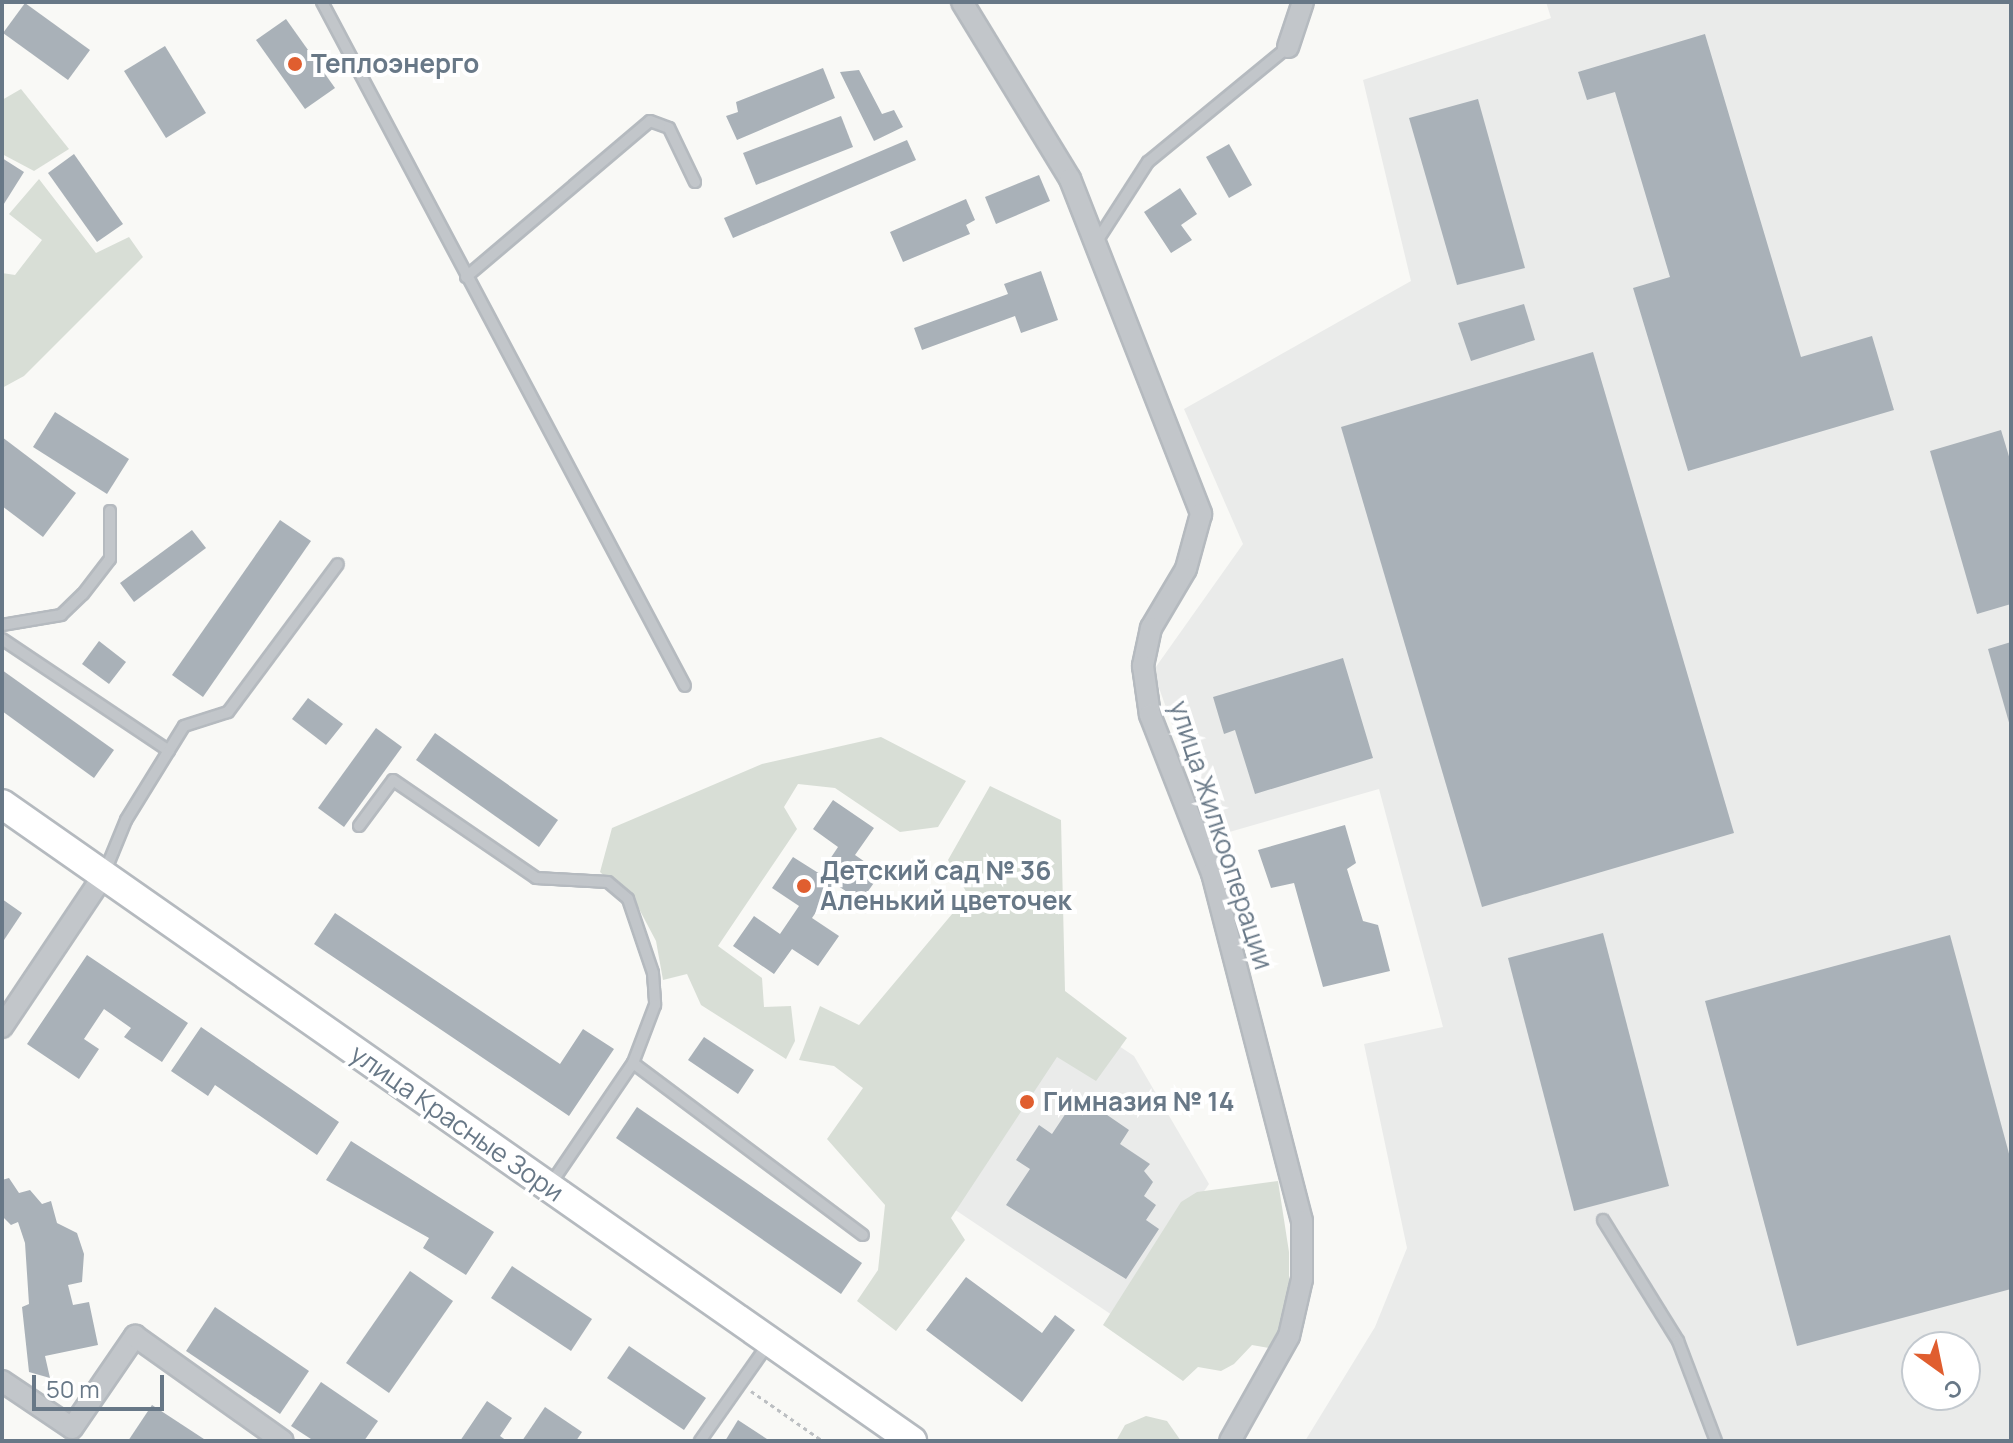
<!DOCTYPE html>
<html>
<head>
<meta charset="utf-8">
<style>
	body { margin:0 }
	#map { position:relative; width:2013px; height:1443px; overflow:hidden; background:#f9f9f6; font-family:Manrope,sans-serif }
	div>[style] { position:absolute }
	.built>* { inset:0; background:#eaebea }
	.green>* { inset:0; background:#d8ded6 }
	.building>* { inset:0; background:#a9b1b8 }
	.path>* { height:3px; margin-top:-1.5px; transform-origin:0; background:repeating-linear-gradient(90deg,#bcbfc2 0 4px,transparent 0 8px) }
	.roads { filter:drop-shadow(2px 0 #b5babf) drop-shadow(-2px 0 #b5babf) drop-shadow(0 2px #b5babf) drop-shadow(0 -2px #b5babf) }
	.lane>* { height:10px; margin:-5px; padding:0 5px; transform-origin:5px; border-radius:5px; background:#c2c6ca }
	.street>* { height:20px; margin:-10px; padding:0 10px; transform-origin:10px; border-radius:10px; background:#c2c6ca }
	.secondary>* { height:28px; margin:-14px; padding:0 14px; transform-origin:14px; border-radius:14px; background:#fff }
	.dots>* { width:22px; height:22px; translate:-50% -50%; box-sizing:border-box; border:4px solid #fff; border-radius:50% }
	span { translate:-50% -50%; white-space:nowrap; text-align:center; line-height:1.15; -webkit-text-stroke:8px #fff; paint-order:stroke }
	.poi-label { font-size:26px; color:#687887; font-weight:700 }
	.left { translate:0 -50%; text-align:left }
	.street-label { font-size:26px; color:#687887 }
	.frame { position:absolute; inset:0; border:4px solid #687887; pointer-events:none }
	.north { position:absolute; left:1901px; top:1331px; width:80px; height:80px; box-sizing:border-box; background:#fff; border:2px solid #c3c9cf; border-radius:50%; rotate:147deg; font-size:22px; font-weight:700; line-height:32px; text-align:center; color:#687887 }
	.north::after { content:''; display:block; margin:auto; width:28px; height:36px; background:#e05e2f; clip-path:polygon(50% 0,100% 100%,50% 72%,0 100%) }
	.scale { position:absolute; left:32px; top:1375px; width:132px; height:36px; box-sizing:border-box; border:4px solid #687887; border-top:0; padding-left:10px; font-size:24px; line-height:28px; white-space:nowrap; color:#687887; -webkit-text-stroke:6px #fff; paint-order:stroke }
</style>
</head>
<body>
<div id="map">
	<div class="built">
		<div style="clip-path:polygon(evenodd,1546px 2px,2011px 2px,2011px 1441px,1305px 1441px,1375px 1327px,1407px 1248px,1364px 1044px,1443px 1027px,1379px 789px,1212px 837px,1153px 671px,1243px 544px,1184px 409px,1411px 281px,1363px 80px,1551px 18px,1546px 2px,1917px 1347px,1965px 1347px,1965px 1395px,1917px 1395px,1917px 1347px)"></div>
		<div style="clip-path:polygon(990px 960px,1134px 1056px,1209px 1184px,1118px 1319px,863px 1148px)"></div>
	</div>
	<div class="green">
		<div style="clip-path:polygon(21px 89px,69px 149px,34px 171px,2px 154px,2px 100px)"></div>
		<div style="clip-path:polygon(39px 179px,96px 253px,129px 237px,143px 257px,24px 376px,2px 388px,2px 273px,15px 275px,42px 240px,9px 214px)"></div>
		<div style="clip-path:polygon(881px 737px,966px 781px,938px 827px,900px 832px,835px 788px,798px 784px,784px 807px,797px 829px,718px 946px,762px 978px,764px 1007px,791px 1006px,795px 1041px,786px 1059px,701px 1005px,687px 974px,663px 980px,656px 941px,637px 905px,600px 872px,612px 828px,762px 764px)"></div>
		<div style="clip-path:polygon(990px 786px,1061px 820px,1065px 991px,1127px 1038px,1096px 1081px,1057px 1057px,951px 1218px,965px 1240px,896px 1331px,857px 1301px,878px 1270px,885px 1205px,827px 1139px,863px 1088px,834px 1066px,799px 1060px,820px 1006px,859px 1025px,968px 895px,948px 860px)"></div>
		<div style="clip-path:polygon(1278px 1181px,1289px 1252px,1289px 1303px,1279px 1339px,1269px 1348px,1252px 1345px,1234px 1364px,1221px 1371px,1198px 1367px,1183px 1381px,1103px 1325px,1181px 1202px,1197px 1192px)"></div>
		<div style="clip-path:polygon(1146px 1416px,1167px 1421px,1181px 1441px,1116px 1441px,1125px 1425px)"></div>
	</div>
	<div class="building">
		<div style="clip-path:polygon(25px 3px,90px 50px,68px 80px,3px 33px)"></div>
		<div style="clip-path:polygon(286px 19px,335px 88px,305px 109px,256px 40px)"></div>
		<div style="clip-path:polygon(1705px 34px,1801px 357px,1872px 336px,1894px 410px,1688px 471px,1633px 288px,1670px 277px,1615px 92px,1587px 100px,1578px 72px)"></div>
		<div style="clip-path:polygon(165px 46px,206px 113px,166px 138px,124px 71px)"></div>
		<div style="clip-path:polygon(823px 68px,835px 98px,737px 140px,726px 116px,738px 112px,736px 102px)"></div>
		<div style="clip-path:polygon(859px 70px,882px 114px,894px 110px,903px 127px,874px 141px,840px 72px)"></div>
		<div style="clip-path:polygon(1478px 99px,1525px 268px,1457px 285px,1409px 118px)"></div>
		<div style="clip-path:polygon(841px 116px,853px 147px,756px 185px,743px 153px)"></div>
		<div style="clip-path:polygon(907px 140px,916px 160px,733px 238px,724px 218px)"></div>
		<div style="clip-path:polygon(1229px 144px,1252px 185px,1229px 198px,1206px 157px)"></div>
		<div style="clip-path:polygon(74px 154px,123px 224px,97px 242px,48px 173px)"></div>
		<div style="clip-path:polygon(2px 158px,24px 172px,2px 207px)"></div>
		<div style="clip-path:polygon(1039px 175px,1050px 201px,996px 224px,985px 197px)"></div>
		<div style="clip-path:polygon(1180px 188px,1197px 214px,1181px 225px,1192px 240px,1171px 253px,1144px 212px)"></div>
		<div style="clip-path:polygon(966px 199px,975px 220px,966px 225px,970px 234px,903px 262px,890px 232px)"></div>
		<div style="clip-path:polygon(1041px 271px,1058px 320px,1021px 333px,1015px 316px,922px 350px,914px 328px,1008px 294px,1004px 284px)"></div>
		<div style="clip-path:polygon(1524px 304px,1535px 340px,1471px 361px,1458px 323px)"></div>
		<div style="clip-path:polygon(1593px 352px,1734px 833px,1482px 907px,1341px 427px)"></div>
		<div style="clip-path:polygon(55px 412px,129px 459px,107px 494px,33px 447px)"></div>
		<div style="clip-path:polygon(2001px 430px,2011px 463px,2011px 604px,1977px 614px,1930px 451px)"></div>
		<div style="clip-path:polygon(2px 437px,76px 493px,43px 537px,2px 506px)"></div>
		<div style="clip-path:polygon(280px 520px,311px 541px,203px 697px,172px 675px)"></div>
		<div style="clip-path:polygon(192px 530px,206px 548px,134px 602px,120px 583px)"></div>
		<div style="clip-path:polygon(99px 641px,126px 662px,109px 684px,82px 664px)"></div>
		<div style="clip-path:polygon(2011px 642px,2011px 726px,2010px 726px,1988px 649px)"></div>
		<div style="clip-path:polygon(1343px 658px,1373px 758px,1255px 794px,1235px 730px,1224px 734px,1213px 697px)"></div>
		<div style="clip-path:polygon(2px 670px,114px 750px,94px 778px,2px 711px)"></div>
		<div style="clip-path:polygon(308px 698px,343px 724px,326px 745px,292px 719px)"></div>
		<div style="clip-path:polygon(376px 728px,402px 747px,344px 827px,318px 808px)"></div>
		<div style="clip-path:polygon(435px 733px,558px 820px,539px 847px,416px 760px)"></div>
		<div style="clip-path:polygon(833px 800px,874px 828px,855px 855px,881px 873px,861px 901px,835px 884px,812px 918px,839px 936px,818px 966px,792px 949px,774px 974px,733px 946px,754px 916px,780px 934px,799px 906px,772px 888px,793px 857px,820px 874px,838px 847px,813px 829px)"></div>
		<div style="clip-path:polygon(1345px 825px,1356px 863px,1347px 869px,1363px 921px,1378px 925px,1390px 971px,1323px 987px,1294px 883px,1271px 888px,1258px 850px)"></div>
		<div style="clip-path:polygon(2px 899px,22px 913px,2px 943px)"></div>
		<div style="clip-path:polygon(335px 913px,560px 1064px,583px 1029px,614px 1049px,569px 1116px,314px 944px)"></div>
		<div style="clip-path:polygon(1603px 933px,1669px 1186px,1574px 1211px,1508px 958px)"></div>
		<div style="clip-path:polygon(1950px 935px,2011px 1161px,2011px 1289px,1797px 1346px,1705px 1001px)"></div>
		<div style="clip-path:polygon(87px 955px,188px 1023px,162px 1062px,124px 1037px,131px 1028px,104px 1009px,84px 1039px,99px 1049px,79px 1079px,27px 1044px)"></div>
		<div style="clip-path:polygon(201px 1027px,339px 1122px,317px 1155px,215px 1085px,208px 1096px,171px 1071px)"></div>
		<div style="clip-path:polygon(704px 1037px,754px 1070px,738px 1094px,688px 1060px)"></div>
		<div style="clip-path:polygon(1078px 1095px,1129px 1130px,1120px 1144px,1150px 1164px,1144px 1171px,1153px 1182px,1144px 1196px,1156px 1205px,1146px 1220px,1159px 1229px,1126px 1279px,1006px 1205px,1030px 1169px,1016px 1160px,1039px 1125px,1052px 1134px)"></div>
		<div style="clip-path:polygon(637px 1107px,862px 1263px,841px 1294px,616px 1138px)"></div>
		<div style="clip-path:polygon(351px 1141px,494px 1232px,466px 1275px,423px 1248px,429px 1238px,326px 1180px)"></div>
		<div style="clip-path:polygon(9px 1178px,19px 1193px,30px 1190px,42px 1204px,51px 1201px,57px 1223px,77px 1233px,84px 1254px,82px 1282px,68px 1285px,73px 1305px,89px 1302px,98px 1345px,45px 1356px,50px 1378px,29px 1372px,22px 1307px,29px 1304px,25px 1243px,18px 1222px,11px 1225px,2px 1216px,2px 1180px)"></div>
		<div style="clip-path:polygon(512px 1266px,592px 1319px,571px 1351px,491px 1298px)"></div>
		<div style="clip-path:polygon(410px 1271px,453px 1301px,389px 1393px,346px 1363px)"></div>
		<div style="clip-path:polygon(966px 1277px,1042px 1333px,1055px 1315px,1075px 1330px,1022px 1402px,926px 1330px)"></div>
		<div style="clip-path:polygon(215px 1307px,309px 1371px,280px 1414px,186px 1351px)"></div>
		<div style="clip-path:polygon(629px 1346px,706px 1398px,684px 1430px,607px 1378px)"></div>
		<div style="clip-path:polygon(321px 1382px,378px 1421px,364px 1441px,314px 1441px,291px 1426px)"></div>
		<div style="clip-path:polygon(487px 1401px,512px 1418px,500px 1436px,507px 1441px,460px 1441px)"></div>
		<div style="clip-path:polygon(152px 1405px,207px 1441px,128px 1441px)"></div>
		<div style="clip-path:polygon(545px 1407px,582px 1432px,576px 1441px,522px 1441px)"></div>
		<div style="clip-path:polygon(738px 1420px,770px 1441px,725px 1441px)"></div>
	</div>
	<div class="path">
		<div style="left:751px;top:1391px;width:88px;rotate:34.8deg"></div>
	</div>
	<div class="roads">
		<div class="lane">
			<div style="left:322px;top:2px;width:774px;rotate:62.05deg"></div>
			<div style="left:1097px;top:241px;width:94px;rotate:-57.2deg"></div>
			<div style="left:1148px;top:162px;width:181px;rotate:-39.4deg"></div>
			<div style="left:466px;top:277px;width:241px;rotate:-40.3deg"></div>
			<div style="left:650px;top:121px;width:20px;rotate:20deg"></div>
			<div style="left:669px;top:128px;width:60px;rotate:64.3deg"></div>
			<div style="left:2px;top:625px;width:60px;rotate:-9.6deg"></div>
			<div style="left:61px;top:615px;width:30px;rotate:-44deg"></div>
			<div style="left:83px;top:594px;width:44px;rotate:-52.4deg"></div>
			<div style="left:110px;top:559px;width:48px;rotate:-90deg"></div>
			<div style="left:2px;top:639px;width:201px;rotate:33.8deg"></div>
			<div style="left:359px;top:826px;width:57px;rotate:-53.5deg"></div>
			<div style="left:393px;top:780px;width:173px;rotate:34.4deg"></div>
			<div style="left:536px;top:878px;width:72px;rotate:3.2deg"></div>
			<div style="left:608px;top:882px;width:26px;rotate:40deg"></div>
			<div style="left:628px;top:899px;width:78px;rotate:71.3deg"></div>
			<div style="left:653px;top:973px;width:32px;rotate:86deg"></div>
			<div style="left:655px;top:1005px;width:62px;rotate:110.8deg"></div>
			<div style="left:104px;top:874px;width:58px;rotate:-67.8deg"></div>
			<div style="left:126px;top:820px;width:110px;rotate:-58.3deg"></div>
			<div style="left:184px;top:726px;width:46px;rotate:-17.7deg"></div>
			<div style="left:228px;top:712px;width:184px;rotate:-53.4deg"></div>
			<div style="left:550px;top:1185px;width:148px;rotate:-55.8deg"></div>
			<div style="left:633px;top:1063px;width:287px;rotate:36.8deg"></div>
			<div style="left:1603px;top:1220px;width:142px;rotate:58.2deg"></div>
			<div style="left:1678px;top:1341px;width:107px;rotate:69.2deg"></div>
			<div style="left:700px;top:1441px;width:120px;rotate:-54.9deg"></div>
		</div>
		<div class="street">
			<div style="left:962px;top:2px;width:207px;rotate:58.6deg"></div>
			<div style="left:1070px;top:179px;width:360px;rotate:68.6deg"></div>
			<div style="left:1201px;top:514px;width:57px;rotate:105.3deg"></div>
			<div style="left:1186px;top:569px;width:69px;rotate:120.7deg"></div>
			<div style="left:1151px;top:628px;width:39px;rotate:102deg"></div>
			<div style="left:1143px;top:666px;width:49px;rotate:81.9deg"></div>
			<div style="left:1150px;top:715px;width:170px;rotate:68.6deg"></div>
			<div style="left:1212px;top:873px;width:359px;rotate:75.5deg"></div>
			<div style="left:1302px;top:1221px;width:58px;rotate:90deg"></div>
			<div style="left:1302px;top:1279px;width:58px;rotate:102.8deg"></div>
			<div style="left:1289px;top:1336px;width:120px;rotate:119.3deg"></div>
			<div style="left:1288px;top:47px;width:47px;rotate:-71.6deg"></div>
			<div style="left:2px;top:1027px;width:182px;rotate:-56.2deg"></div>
			<div style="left:2px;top:1381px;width:84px;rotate:33.9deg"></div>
			<div style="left:72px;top:1428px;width:112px;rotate:-55.6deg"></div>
			<div style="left:135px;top:1336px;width:181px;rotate:35.4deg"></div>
		</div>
		<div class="secondary">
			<div style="left:2px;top:804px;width:1111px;rotate:34.99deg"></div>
		</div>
	</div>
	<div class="dots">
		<div style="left:295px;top:64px;background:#e05e2f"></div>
		<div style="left:804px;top:886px;background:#e05e2f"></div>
		<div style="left:1027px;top:1102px;background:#e05e2f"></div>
	</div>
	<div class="poi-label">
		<span class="left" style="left:311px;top:64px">Теплоэнерго</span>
		<span class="left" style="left:820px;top:886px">Детский сад № 36<br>Аленький цветочек</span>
		<span class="left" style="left:1043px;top:1102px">Гимназия № 14</span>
	</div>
	<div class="street-label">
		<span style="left:1221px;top:835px;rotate:72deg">улица Жилкооперации</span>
		<span style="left:457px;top:1123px;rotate:35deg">улица Красные Зори</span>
	</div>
	<div class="frame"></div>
	<div class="north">С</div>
	<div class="scale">50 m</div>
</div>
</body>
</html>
